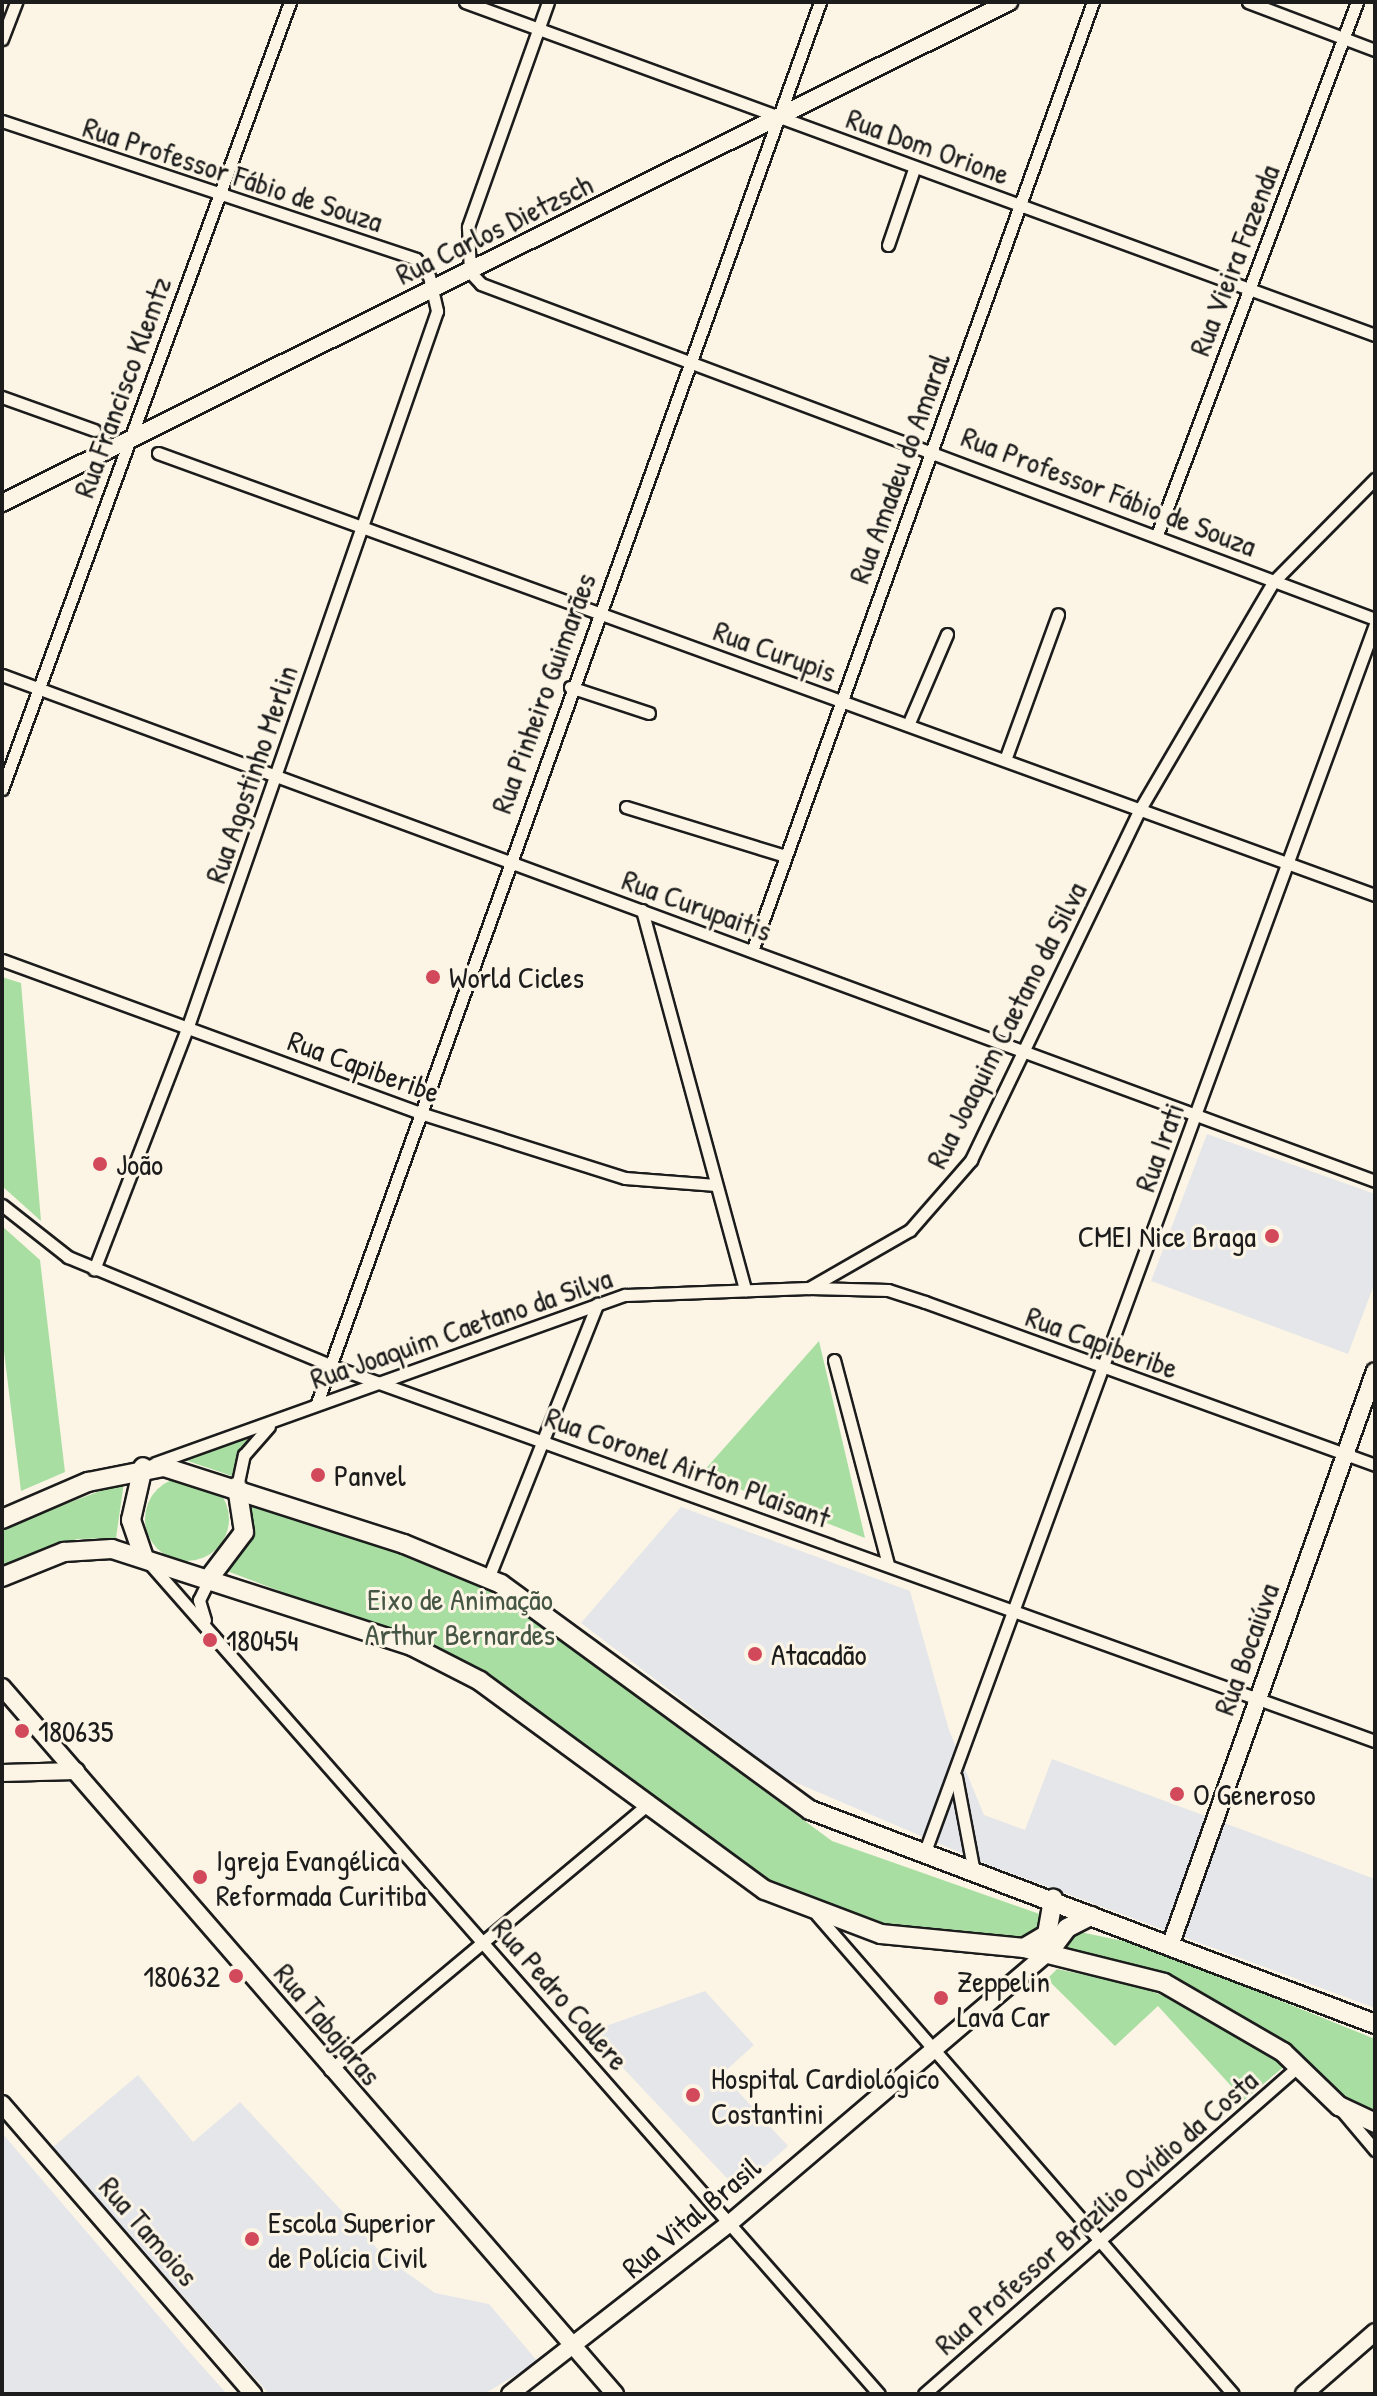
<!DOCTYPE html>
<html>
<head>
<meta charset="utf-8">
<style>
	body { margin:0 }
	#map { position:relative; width:1377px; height:2396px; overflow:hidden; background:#fcf5e5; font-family:"Patrick Hand",sans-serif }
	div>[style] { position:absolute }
	.built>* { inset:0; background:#e5e6e9 }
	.green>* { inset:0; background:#a8dea1 }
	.round { border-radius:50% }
	.roads { filter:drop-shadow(2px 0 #1c1c1c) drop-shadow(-2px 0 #1c1c1c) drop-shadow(0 2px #1c1c1c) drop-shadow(0 -2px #1c1c1c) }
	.street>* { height:11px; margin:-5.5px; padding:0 5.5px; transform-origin:5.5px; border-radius:5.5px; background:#fcf5e5 }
	.secondary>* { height:16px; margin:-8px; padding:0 8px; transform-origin:8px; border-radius:8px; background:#fcf5e5 }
	.primary>* { height:18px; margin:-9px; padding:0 9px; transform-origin:9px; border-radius:9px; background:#fcf5e5 }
	.dots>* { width:22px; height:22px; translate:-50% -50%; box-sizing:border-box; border:4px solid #fcf5e5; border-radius:50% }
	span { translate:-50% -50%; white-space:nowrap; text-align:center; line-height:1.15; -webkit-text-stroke:6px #fcf5e5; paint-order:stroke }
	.street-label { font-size:30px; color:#1c1c1c }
	.poi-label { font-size:30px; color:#1c1c1c }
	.left { translate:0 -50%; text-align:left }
	.right { translate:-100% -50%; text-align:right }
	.park-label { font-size:30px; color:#465644 }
	.frame { position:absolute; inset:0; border:4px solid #1c1c1c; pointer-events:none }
</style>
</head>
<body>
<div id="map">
	<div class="built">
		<div style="clip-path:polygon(1207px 1134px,1375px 1194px,1375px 1282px,1348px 1354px,1151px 1281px)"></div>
		<div style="clip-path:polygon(681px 1507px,910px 1591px,949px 1730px,984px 1815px,1025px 1830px,1052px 1759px,1375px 1879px,1375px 2008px,989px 1865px,785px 1778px,581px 1623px)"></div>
		<div style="clip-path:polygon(705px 1991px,754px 2045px,722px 2074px,788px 2146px,738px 2190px,589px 2032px)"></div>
		<div style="clip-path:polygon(138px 2075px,193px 2142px,240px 2102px,386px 2258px,435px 2293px,489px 2304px,538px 2362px,484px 2394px,269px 2394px,53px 2147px)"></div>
		<div style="clip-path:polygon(2px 2133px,192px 2355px,227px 2394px,2px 2394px)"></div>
	</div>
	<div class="green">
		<div style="clip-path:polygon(2px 977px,21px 983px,41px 1221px,2px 1186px)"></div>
		<div style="clip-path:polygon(2px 1226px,40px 1260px,65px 1472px,21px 1491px,2px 1335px)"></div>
		<div style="clip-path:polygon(819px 1341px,865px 1538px,701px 1474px)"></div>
		<div style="clip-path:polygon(253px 1433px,232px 1476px,182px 1459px)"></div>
		<div class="round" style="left:145px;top:1477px;width:84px;height:84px"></div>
		<div style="clip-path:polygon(124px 1482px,116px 1538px,77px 1539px,2px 1567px,2px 1528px)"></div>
		<div style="clip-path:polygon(249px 1500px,475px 1578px,832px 1841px,1051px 1918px,1032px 1942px,850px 1919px,776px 1886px,636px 1795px,462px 1661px,227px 1571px,246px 1547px)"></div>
		<div style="clip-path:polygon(1075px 1931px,1143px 1945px,1375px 2039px,1375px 2112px,1341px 2099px,1289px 2049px,1194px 1989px,1063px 1948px)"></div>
		<div style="clip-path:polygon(1057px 1969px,1138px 1986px,1194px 2008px,1286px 2065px,1244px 2100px,1158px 2006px,1115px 2046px,1047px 1979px)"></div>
	</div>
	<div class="roads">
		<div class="street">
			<div style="left:465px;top:2px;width:969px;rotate:20.1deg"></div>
			<div style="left:548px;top:2px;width:239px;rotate:109.6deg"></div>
			<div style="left:468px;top:227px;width:45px;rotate:87.5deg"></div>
			<div style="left:470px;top:272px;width:16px;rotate:47deg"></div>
			<div style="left:481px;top:284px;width:955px;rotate:20.54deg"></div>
			<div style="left:1248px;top:2px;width:136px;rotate:20.7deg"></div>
			<div style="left:2px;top:39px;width:40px;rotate:-69deg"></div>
			<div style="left:2px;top:121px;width:436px;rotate:18.4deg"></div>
			<div style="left:416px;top:259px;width:21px;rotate:53deg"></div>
			<div style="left:429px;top:276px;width:36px;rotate:77deg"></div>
			<div style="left:437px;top:311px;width:757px;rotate:109.2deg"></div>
			<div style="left:188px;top:1026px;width:261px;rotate:111.1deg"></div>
			<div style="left:888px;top:245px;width:80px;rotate:-71.1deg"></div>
			<div style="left:2px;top:397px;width:98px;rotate:19.7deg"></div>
			<div style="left:158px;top:453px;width:1295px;rotate:19.96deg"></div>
			<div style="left:1157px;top:535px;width:569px;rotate:-69.43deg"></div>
			<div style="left:2px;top:675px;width:1463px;rotate:20.23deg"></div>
			<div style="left:570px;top:687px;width:83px;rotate:18.2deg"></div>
			<div style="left:908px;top:725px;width:99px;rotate:-66.8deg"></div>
			<div style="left:1005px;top:760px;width:155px;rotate:-70deg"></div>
			<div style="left:2px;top:789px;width:838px;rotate:-69.9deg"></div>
			<div style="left:626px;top:807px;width:166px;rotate:17.1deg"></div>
			<div style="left:642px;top:910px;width:394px;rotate:74.8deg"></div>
			<div style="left:752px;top:951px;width:1008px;rotate:-70.24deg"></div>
			<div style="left:2px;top:960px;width:445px;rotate:20.1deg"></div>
			<div style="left:420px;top:1113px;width:215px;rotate:17.6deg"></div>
			<div style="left:625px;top:1178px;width:91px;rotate:4.4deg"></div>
			<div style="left:2px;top:1205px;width:84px;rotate:38.2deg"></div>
			<div style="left:68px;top:1257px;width:286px;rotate:22.4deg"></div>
			<div style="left:332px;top:1366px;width:1108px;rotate:19.78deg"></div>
			<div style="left:810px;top:1288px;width:78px;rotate:1.5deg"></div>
			<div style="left:888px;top:1290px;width:39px;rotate:18deg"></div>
			<div style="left:925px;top:1302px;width:479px;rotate:19.9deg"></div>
			<div style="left:834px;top:1360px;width:212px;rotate:75.2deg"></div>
			<div style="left:317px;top:1403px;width:1489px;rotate:-70.25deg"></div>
			<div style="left:155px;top:1463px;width:499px;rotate:-19.7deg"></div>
			<div style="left:625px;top:1295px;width:184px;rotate:-2.2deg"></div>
			<div style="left:809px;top:1288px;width:116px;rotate:-29.9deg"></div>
			<div style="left:910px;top:1230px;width:93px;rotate:-48.9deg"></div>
			<div style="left:971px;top:1160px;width:390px;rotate:-64.3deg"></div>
			<div style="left:1140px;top:809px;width:264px;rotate:-59.6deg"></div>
			<div style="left:1274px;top:581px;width:144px;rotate:-45.3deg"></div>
			<div style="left:237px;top:1487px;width:33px;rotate:-78deg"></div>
			<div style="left:244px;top:1455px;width:38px;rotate:-49deg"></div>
			<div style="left:151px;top:1565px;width:1103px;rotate:48.71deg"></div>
			<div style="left:489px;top:1576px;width:293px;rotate:-68.3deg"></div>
			<div style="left:205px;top:1620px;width:21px;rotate:-107deg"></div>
			<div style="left:199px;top:1600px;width:25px;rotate:-64deg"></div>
			<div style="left:956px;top:1777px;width:97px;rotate:79.3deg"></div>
			<div style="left:924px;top:1854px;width:1310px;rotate:-69.86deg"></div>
			<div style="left:817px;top:1915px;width:634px;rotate:49.03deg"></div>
			<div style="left:330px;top:2070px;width:410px;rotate:-39.9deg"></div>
			<div style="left:1342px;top:2111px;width:51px;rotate:49.8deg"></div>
			<div style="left:924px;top:2394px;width:498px;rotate:-41.2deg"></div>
		</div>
		<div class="secondary">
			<div style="left:2px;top:503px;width:1125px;rotate:-26.45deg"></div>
			<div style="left:2px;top:1687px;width:936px;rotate:49.07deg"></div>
			<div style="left:2px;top:1773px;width:74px;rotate:-1.5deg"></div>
			<div style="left:1170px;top:1946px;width:610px;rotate:-70.38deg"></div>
			<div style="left:2px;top:2104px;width:384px;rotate:49.1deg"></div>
			<div style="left:510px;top:2394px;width:279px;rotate:-37.9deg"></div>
			<div style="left:730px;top:2223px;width:418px;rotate:-40.4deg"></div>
			<div style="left:1304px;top:2394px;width:94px;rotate:-41.1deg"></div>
		</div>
		<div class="primary">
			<div style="left:2px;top:1519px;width:94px;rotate:-23.3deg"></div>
			<div style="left:88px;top:1482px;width:77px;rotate:-11.2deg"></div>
			<div style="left:164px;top:1467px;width:252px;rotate:17.8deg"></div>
			<div style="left:404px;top:1544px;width:105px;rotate:22.4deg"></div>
			<div style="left:501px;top:1584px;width:383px;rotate:36.2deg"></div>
			<div style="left:810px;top:1810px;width:604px;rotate:20.74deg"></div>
			<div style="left:143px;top:1555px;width:37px;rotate:-109deg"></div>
			<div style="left:131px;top:1520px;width:54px;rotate:-77.2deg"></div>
			<div style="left:2px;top:1577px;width:67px;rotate:-22deg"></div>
			<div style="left:64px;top:1552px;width:48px;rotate:-3.6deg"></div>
			<div style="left:112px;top:1549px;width:315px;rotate:17.9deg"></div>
			<div style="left:412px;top:1646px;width:76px;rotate:27.2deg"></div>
			<div style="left:480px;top:1681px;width:353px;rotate:36.3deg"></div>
			<div style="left:765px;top:1890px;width:124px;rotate:20.8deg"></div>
			<div style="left:881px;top:1934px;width:144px;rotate:5.6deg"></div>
			<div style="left:1024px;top:1948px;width:144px;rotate:14deg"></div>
			<div style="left:1164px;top:1983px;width:138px;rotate:30.1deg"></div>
			<div style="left:1283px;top:2052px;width:78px;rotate:44deg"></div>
			<div style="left:1339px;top:2106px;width:40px;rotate:25deg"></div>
			<div style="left:210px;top:1577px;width:56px;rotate:-52.9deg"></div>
			<div style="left:244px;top:1532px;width:46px;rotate:-98.8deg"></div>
			<div style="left:1024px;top:1948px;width:27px;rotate:-31deg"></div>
			<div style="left:1047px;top:1934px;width:36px;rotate:-80deg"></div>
			<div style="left:1049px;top:1952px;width:30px;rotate:-53deg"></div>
			<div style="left:1067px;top:1928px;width:27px;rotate:-27deg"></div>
		</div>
	</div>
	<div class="dots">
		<div style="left:433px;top:977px;background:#d1495b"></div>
		<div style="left:100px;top:1164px;background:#d1495b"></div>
		<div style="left:1272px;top:1236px;background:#d1495b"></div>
		<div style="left:318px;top:1475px;background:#d1495b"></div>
		<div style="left:210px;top:1640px;background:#d1495b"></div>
		<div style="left:755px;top:1654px;background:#d1495b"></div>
		<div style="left:22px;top:1731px;background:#d1495b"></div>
		<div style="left:1177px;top:1794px;background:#d1495b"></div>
		<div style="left:200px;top:1877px;background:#d1495b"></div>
		<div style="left:236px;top:1976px;background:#d1495b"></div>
		<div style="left:941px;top:1998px;background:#d1495b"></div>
		<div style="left:693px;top:2095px;background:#d1495b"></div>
		<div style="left:252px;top:2239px;background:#d1495b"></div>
	</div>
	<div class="street-label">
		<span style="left:928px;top:146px;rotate:20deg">Rua Dom Orione</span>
		<span style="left:233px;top:174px;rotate:18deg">Rua Professor Fábio de Souza</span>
		<span style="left:494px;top:229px;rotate:-26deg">Rua Carlos Dietzsch</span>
		<span style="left:1234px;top:260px;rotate:-69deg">Rua Vieira Fazenda</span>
		<span style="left:122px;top:387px;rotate:-70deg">Rua Francisco Klemtz</span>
		<span style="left:899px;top:468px;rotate:-70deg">Rua Amadeu do Amaral</span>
		<span style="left:1109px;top:491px;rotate:21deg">Rua Professor Fábio de Souza</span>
		<span style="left:775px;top:651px;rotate:20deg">Rua Curupis</span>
		<span style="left:543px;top:693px;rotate:-70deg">Rua Pinheiro Guimarães</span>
		<span style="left:251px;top:774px;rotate:-71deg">Rua Agostinho Merlin</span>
		<span style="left:697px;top:905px;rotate:20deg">Rua Curupaitis</span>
		<span style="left:1006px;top:1025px;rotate:-63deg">Rua Joaquim Caetano da Silva</span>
		<span style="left:364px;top:1066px;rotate:20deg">Rua Capiberibe</span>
		<span style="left:1159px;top:1147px;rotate:-70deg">Rua Irati</span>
		<span style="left:461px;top:1328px;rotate:-19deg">Rua Joaquim Caetano da Silva</span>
		<span style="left:1102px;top:1342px;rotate:20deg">Rua Capiberibe</span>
		<span style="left:688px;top:1467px;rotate:20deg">Rua Coronel Airton Plaisant</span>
		<span style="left:1246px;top:1649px;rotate:-70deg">Rua Bocaiúva</span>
		<span style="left:561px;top:1994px;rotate:49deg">Rua Pedro Collere</span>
		<span style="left:328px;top:2024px;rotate:50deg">Rua Tabajaras</span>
		<span style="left:1096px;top:2212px;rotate:-41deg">Rua Professor Brazílio Ovídio da Costa</span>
		<span style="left:691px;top:2217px;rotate:-40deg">Rua Vital Brasil</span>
		<span style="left:149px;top:2231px;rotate:49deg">Rua Tamoios</span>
	</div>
	<div class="poi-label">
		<span class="left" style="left:449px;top:977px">World Cicles</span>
		<span class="left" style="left:116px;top:1164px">João</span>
		<span class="right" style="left:1256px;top:1236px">CMEI Nice Braga</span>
		<span class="left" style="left:334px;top:1475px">Panvel</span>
		<span class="left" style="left:226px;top:1640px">180454</span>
		<span class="left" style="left:771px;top:1654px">Atacadão</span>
		<span class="left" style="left:38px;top:1731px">180635</span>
		<span class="left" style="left:1193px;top:1794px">O Generoso</span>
		<span class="left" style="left:216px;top:1877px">Igreja Evangélica<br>Reformada Curitiba</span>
		<span class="right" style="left:220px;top:1976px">180632</span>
		<span class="left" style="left:957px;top:1998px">Zeppelin<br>Lava Car</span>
		<span class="left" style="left:711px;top:2095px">Hospital Cardiológico<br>Costantini</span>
		<span class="left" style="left:268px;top:2239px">Escola Superior<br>de Polícia Civil</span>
	</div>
	<div class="park-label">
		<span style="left:460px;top:1616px">Eixo de Animação<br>Arthur Bernardes</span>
	</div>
	<div class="frame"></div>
</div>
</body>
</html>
